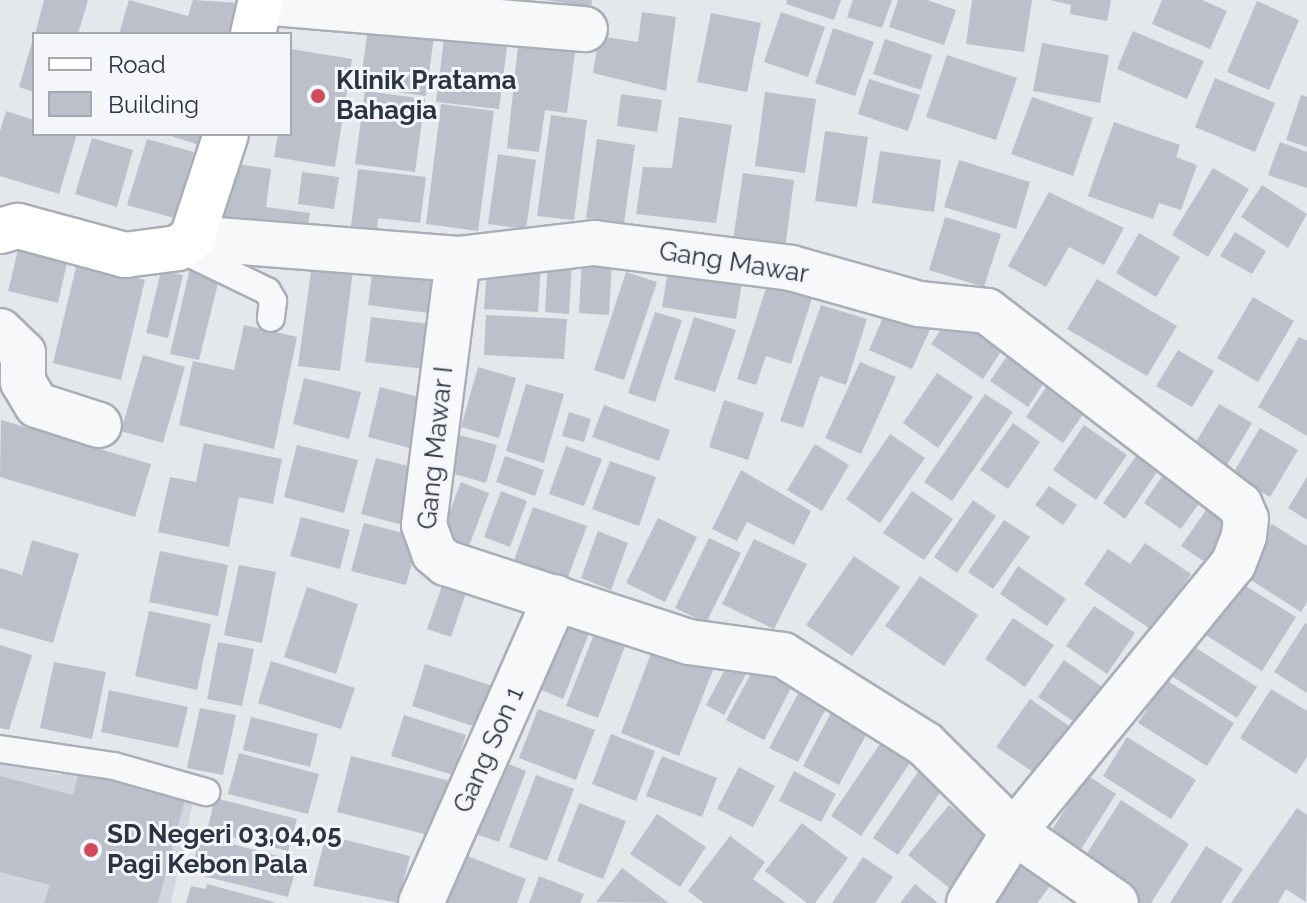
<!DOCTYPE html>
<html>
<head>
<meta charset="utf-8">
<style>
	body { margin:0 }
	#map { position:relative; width:1307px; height:903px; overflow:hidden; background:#e4e7ec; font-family:Raleway,sans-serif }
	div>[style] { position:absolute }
	.built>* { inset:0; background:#d2d6de }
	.building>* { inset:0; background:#bbc0ca }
	.roads { filter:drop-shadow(2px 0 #a9aeb7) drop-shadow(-2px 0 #a9aeb7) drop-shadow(0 2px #a9aeb7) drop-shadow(0 -2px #a9aeb7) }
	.lane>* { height:26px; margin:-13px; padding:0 13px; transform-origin:13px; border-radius:13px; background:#f7f8fa }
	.street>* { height:44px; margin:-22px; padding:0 22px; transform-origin:22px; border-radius:22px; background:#f7f8fa }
	.secondary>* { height:44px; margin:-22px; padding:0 22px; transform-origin:22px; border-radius:22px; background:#fff }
	.dots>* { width:22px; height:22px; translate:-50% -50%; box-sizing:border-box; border:4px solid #f4f6f9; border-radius:50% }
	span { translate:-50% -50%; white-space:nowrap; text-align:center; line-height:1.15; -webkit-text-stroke:6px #f4f6f9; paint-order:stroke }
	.poi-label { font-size:26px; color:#2b3445; font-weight:700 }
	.left { translate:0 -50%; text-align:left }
	.street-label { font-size:26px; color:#2b3445 }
	.legend { position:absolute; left:32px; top:32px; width:260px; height:104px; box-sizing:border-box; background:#f4f6f9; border:2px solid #a4a8b1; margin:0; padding:10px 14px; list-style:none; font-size:24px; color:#2b3445 }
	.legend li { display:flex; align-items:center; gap:16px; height:40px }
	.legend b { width:40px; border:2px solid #a4a8b1 }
</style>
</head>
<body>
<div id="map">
	<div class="built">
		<div style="clip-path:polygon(0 762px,60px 775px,76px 766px,194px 798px,171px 903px,0 903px)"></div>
	</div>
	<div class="building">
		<div style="clip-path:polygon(44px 0,88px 0,78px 34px,35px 34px)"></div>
		<div style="clip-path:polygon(129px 0,188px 16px,193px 0,239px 3px,231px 29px,235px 34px,119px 34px)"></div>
		<div style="clip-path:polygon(546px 0,592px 0,591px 7px)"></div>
		<div style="clip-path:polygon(787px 0,841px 0,834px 20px,786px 4px)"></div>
		<div style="clip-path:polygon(853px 0,892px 0,882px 28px,847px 17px)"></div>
		<div style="clip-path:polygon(898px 0,927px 0,956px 10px,944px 45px,889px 27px)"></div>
		<div style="clip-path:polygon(972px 0,1032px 0,1024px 52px,966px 44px)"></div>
		<div style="clip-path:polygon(1050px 0,1111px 0,1107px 21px,1070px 14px,1071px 5px)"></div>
		<div style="clip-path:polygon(1162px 0,1202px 0,1227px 11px,1210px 49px,1152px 24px)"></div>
		<div style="clip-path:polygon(1257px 1px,1299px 20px,1269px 90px,1227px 72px)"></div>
		<div style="clip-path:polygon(642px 12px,676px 17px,666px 91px,593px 73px,599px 36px,638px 42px)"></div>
		<div style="clip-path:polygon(781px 12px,825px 27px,808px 77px,764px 62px)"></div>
		<div style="clip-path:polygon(711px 13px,761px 23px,747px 92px,697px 82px)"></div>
		<div style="clip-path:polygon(369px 20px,435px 29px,426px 96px,360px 87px)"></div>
		<div style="clip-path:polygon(446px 24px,509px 32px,499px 109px,436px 102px)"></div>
		<div style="clip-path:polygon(833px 28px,874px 42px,855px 96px,815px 83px)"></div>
		<div style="clip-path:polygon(1133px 31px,1204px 61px,1187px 99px,1117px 69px)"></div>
		<div style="clip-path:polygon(519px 37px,576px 45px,567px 113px,545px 110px,539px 152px,507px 148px)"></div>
		<div style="clip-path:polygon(33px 39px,34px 39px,34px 92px,19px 87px)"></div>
		<div style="clip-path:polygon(885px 39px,932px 55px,921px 90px,873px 74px)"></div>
		<div style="clip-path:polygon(1042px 43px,1109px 55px,1100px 103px,1033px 91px)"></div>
		<div style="clip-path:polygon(291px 49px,352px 59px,335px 167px,274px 157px,278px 134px,290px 134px)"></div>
		<div style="clip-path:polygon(947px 55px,1017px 78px,996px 140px,926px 117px)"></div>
		<div style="clip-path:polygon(1215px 78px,1275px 103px,1255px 152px,1195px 127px)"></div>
		<div style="clip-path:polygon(869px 79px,920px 95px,908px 131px,858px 114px)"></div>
		<div style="clip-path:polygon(365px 91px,425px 99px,415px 172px,355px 164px)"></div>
		<div style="clip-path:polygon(765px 92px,816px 99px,805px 173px,755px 166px)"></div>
		<div style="clip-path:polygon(621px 94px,662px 100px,657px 132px,617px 126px)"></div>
		<div style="clip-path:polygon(1301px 95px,1307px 97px,1307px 147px,1286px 140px)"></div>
		<div style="clip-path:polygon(1032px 97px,1093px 118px,1073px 176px,1011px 154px)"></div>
		<div style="clip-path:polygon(441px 104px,494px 111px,478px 231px,426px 224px)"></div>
		<div style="clip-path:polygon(6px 111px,34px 120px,34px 134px,77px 134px,59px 194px,0 176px,0 131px)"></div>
		<div style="clip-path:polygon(551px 115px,587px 120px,574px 220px,537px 216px)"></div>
		<div style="clip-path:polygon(679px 117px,732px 125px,716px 223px,636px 214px,643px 167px,672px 168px)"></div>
		<div style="clip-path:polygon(1114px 122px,1180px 145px,1176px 157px,1197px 165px,1181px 210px,1159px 203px,1153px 219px,1088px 196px)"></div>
		<div style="clip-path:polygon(825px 131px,868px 137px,857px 207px,815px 201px)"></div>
		<div style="clip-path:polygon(165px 134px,206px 134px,202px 146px)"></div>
		<div style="clip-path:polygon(92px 138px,133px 150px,117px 207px,75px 194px)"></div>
		<div style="clip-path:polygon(147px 139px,194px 152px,174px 218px,127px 205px)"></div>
		<div style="clip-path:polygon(597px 139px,635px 145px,624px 223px,586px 218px)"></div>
		<div style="clip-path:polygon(1280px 142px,1307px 152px,1307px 188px,1268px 175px)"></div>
		<div style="clip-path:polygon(880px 151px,941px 160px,934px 212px,872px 203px)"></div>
		<div style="clip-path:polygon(498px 154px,536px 160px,526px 229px,488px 224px)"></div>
		<div style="clip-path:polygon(959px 160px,1030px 182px,1016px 229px,944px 207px)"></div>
		<div style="clip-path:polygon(229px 163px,271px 169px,266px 207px,310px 213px,306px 241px,220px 234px)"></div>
		<div style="clip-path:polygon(1213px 168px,1249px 189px,1208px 257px,1172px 235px)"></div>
		<div style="clip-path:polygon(358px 169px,426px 177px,420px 223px,378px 218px,377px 229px,351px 226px)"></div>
		<div style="clip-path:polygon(302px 172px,339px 177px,334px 209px,298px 204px)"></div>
		<div style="clip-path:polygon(743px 173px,794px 180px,785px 248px,733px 240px)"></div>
		<div style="clip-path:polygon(1262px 185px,1307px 214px,1288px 248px,1241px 217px)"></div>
		<div style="clip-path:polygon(1049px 192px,1124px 228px,1104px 265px,1069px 247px,1046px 287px,1008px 266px)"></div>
		<div style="clip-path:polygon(945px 217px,1001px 234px,984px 287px,929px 270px)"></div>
		<div style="clip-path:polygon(1235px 232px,1266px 251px,1252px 274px,1220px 256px)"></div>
		<div style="clip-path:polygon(1139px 233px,1180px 257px,1156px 297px,1116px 273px)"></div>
		<div style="clip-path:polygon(20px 242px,69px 254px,58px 303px,8px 291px)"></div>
		<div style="clip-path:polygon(313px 257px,354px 263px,340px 371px,298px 366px)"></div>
		<div style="clip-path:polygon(582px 257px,612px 259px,609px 315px,579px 313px)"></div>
		<div style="clip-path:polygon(670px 258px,744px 271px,736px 319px,662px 307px)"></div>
		<div style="clip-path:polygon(374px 259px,442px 269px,436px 314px,368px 305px)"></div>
		<div style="clip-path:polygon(488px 260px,541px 263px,538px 312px,484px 309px)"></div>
		<div style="clip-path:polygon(548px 260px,572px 262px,569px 314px,545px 312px)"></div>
		<div style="clip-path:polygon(77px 263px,145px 280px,121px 380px,53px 363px)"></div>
		<div style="clip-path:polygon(190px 268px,220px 275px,199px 360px,170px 354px)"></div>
		<div style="clip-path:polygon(772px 269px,815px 289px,791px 364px,766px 356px,756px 385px,737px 379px)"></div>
		<div style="clip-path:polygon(161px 271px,183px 275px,168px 338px,146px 333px)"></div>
		<div style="clip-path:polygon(626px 272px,657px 282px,624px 380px,594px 370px)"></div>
		<div style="clip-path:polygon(1097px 279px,1177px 326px,1147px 376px,1067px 329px)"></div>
		<div style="clip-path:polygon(1253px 297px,1294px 321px,1258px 382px,1217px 358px)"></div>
		<div style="clip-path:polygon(821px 305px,867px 319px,846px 385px,820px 376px,803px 428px,780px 421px)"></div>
		<div style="clip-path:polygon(887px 308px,931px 327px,912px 369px,869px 350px)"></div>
		<div style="clip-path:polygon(655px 312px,682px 320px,655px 402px,628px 393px)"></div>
		<div style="clip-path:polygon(486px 315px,567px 319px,564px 359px,484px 355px)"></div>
		<div style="clip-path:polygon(951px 315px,1002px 350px,983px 379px,931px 344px)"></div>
		<div style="clip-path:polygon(371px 317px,438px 325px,433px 370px,365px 362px)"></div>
		<div style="clip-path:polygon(694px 317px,736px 330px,715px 392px,674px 379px)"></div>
		<div style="clip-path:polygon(244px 325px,297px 337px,274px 449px,179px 425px,193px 361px,234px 370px)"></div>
		<div style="clip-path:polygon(1299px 337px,1307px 341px,1307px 436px,1258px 407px)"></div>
		<div style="clip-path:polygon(1014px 346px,1051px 372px,1028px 407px,990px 381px)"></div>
		<div style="clip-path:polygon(1178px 350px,1214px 371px,1192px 407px,1156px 386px)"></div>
		<div style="clip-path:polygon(143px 355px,185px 367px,163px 443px,121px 431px)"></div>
		<div style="clip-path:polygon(860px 362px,896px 377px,861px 454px,825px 438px)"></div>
		<div style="clip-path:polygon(478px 367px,516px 378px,499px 438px,461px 427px)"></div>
		<div style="clip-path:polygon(1057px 371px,1095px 397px,1063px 443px,1026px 417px)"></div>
		<div style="clip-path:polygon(937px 373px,973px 397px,938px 448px,903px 423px)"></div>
		<div style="clip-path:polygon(304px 378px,361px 392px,349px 439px,293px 424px)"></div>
		<div style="clip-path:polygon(526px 384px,564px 394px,544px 463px,506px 451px)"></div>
		<div style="clip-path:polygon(380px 387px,434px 401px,421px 451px,368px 437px)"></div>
		<div style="clip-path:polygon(985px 394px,1013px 412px,952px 501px,924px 482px)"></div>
		<div style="clip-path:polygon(724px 400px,764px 413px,748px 460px,709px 447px)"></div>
		<div style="clip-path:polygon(1219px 404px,1252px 423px,1224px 470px,1191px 450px)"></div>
		<div style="clip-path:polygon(604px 405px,670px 430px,659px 461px,592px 437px)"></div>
		<div style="clip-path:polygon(569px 412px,591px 419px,584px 442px,562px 436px)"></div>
		<div style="clip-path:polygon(1px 420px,151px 464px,135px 517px,0 477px)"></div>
		<div style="clip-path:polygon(1013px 423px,1040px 442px,1008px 489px,980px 470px)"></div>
		<div style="clip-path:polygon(1084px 425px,1127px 455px,1096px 500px,1053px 470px)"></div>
		<div style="clip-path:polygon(1260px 428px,1298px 450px,1270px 497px,1232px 475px)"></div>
		<div style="clip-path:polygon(455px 434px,497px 445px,486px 483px,444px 471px)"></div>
		<div style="clip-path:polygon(890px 434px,925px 458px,880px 523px,846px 499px)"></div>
		<div style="clip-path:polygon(204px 443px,282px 459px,273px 504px,239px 497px,229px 547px,158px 532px,170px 477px,196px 482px)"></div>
		<div style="clip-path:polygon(815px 444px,849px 465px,822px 511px,787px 490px)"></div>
		<div style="clip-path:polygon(297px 445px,358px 460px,344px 513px,284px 497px)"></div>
		<div style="clip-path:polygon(566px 446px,602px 459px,584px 506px,549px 494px)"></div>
		<div style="clip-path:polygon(1139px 452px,1161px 466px,1125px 519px,1103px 503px)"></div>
		<div style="clip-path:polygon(505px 456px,544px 470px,535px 496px,496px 482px)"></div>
		<div style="clip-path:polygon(376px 458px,429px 471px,414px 528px,361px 514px)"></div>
		<div style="clip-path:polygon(610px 461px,656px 477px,639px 526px,592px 509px)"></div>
		<div style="clip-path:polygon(1169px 466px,1207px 492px,1181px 529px,1144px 503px)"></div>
		<div style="clip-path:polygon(741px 470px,811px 511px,794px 545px,747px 522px,737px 541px,712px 529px)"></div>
		<div style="clip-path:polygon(1307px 477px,1307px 520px,1288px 508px)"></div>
		<div style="clip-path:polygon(461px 482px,489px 493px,469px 546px,441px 535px)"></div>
		<div style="clip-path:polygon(1049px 486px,1077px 505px,1063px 525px,1035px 505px)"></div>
		<div style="clip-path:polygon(501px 491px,527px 501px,510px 547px,484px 537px)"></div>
		<div style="clip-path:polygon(912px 491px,953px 519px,924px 560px,883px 533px)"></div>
		<div style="clip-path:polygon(973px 500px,996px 516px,957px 573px,934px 557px)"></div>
		<div style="clip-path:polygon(1213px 500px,1239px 519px,1208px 564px,1181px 546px)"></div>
		<div style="clip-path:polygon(533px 507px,587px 526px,565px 585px,512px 566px)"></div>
		<div style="clip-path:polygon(301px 517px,350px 530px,340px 569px,290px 556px)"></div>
		<div style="clip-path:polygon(658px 518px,697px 537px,665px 602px,626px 583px)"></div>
		<div style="clip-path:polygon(1004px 520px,1030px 537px,993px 589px,968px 572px)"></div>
		<div style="clip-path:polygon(364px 523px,419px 537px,406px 585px,351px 571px)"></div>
		<div style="clip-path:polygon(1272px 524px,1307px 546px,1307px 602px,1301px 612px,1240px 573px)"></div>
		<div style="clip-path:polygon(598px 531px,628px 543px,611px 590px,581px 578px)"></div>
		<div style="clip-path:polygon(709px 538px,741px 553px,706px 623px,675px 608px)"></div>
		<div style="clip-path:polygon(754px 539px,807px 564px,774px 629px,722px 604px)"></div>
		<div style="clip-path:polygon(32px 540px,79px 554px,53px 643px,0 628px,0 568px,22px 575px)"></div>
		<div style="clip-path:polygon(1145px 543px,1191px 574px,1153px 631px,1084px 584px,1108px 549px,1130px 564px)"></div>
		<div style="clip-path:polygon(160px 551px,228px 565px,218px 616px,149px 602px)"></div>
		<div style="clip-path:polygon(854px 556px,900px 587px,852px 656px,806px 625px)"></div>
		<div style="clip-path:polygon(239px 565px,276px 572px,262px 643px,224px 635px)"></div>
		<div style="clip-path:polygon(1018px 566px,1066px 599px,1047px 626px,1000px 594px)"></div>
		<div style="clip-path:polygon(920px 576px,978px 615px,944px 666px,885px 626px)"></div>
		<div style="clip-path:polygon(1234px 579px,1296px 617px,1262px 671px,1201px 632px)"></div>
		<div style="clip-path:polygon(443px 583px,467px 590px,451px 637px,427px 629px)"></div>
		<div style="clip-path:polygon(307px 587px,358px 604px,336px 674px,284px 657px)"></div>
		<div style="clip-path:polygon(563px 606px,595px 618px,563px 699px,532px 686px)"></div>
		<div style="clip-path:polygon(1094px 606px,1135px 633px,1107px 674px,1066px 646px)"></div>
		<div style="clip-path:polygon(149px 611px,211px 624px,197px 690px,135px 676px)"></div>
		<div style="clip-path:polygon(1013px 618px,1054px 645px,1025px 687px,985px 659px)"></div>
		<div style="clip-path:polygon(1305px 623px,1307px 624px,1307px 693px,1274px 672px)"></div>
		<div style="clip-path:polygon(594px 634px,625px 646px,598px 718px,566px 706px)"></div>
		<div style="clip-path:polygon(218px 642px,254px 649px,242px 706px,207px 699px)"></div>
		<div style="clip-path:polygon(1190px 644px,1257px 687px,1237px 718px,1170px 675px)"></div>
		<div style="clip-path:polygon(0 645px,32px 655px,9px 730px,0 728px)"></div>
		<div style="clip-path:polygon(737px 647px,755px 657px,724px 715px,706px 705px)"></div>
		<div style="clip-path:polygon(653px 648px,713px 670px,679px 756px,621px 733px)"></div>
		<div style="clip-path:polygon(1064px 660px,1101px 686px,1076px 723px,1038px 697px)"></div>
		<div style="clip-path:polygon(271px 661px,355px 688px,341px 729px,258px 703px)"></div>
		<div style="clip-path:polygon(54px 662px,106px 672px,92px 739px,40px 728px)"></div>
		<div style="clip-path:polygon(425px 664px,499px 688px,485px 730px,412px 706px)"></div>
		<div style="clip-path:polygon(755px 666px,792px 686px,764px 740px,726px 720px)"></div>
		<div style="clip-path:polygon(807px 677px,835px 691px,798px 762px,769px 748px)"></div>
		<div style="clip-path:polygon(1166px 680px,1234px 723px,1207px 766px,1138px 723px)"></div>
		<div style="clip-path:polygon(1271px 689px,1307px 711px,1307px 757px,1296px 774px,1240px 738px)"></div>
		<div style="clip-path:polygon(109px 690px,188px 707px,178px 748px,101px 732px)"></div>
		<div style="clip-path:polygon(1030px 699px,1069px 726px,1036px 774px,996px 747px)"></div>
		<div style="clip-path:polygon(835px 705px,872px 724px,839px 785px,803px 766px)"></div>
		<div style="clip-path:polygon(200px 708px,236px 715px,223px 775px,187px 768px)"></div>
		<div style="clip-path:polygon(538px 709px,595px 730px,576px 780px,519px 758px)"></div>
		<div style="clip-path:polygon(404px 715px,466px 735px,453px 775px,391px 756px)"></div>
		<div style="clip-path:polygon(251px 717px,318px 734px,310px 767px,243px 750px)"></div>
		<div style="clip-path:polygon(890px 729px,920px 748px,861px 836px,831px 816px)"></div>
		<div style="clip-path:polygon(611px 734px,655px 751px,636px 801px,592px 784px)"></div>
		<div style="clip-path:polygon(1127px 737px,1196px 780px,1171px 819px,1103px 776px)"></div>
		<div style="clip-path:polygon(239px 753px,319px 774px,308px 814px,228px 794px)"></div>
		<div style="clip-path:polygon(351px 756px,450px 781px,436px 837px,337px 812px)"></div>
		<div style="clip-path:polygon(662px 756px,717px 778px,702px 817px,646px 796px)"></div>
		<div style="clip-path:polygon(499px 760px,526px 771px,499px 842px,470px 832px)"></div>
		<div style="clip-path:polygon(739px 767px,775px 786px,753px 827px,717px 809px)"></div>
		<div style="clip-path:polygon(794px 771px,836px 794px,821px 822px,779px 801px)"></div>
		<div style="clip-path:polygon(79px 772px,185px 799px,158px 903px,44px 903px,50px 885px,0 872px,0 776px,73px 795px)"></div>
		<div style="clip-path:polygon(918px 772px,943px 788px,898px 855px,873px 838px)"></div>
		<div style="clip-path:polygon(536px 775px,574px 789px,547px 861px,509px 847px)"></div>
		<div style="clip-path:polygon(1087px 775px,1116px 794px,1078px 854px,1048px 836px)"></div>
		<div style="clip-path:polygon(215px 798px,297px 819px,288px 851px,207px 831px)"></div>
		<div style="clip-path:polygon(1121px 800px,1189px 844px,1151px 903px,1132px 903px,1077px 869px)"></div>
		<div style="clip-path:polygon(579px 803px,626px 821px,603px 879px,557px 861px)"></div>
		<div style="clip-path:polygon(949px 805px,1000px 845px,958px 895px,908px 855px)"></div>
		<div style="clip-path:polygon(1297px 808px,1307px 815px,1306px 902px,1286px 889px,1278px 903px,1231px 903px)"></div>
		<div style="clip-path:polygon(657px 814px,706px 847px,680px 887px,630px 854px)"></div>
		<div style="clip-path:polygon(802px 823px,848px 858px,815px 903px,807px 903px,765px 871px)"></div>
		<div style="clip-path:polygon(326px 835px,410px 856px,398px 903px,313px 886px)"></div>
		<div style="clip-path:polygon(200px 836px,298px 861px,288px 897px,191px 873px)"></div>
		<div style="clip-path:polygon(730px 836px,765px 862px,753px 879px,786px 903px,704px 903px,688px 891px)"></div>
		<div style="clip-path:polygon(1206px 846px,1243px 869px,1221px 903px,1170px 903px)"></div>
		<div style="clip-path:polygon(460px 853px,526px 879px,517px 903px,441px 903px)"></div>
		<div style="clip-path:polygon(1026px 854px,1057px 877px,1037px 903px,988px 903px)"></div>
		<div style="clip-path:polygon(863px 857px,893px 877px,875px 903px,832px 903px)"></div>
		<div style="clip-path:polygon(622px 868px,669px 903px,596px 902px)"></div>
		<div style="clip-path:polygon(539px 876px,584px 894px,580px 903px,529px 903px)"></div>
		<div style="clip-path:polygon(207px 884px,274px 902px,274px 903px,186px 903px,191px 886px,206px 889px)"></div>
		<div style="clip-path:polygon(915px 884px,938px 903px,900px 903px)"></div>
	</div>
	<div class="roads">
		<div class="lane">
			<div style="left:178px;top:248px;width:99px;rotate:25.8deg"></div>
			<div style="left:267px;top:291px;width:12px;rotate:59deg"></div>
			<div style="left:273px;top:301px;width:17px;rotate:97deg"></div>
			<div style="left:0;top:749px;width:115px;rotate:8.5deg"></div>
			<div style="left:114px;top:766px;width:96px;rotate:15.8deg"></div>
		</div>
		<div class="street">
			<div style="left:261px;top:2px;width:325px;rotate:4.8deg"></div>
			<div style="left:192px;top:238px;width:267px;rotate:4.5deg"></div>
			<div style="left:458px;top:259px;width:137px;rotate:-6.7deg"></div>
			<div style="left:594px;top:243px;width:199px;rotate:7.2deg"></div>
			<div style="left:791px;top:268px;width:133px;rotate:15.7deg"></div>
			<div style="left:919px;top:304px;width:68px;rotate:5.9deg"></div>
			<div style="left:987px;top:311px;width:319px;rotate:37.5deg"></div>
			<div style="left:1240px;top:505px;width:15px;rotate:67deg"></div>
			<div style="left:1246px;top:519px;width:17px;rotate:97deg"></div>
			<div style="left:1244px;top:536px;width:30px;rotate:111deg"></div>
			<div style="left:1233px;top:564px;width:346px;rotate:129.3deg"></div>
			<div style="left:1014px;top:832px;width:84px;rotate:122.4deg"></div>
			<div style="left:458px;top:259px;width:268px;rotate:97.3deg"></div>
			<div style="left:424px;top:525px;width:30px;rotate:70deg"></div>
			<div style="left:434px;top:553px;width:16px;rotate:40deg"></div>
			<div style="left:446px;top:563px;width:256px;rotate:18deg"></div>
			<div style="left:689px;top:642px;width:95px;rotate:7.9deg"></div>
			<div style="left:783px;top:655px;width:168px;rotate:32.1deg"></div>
			<div style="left:925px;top:744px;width:125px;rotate:44.7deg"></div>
			<div style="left:1014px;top:832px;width:124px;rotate:34.8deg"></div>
			<div style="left:0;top:331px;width:32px;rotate:44deg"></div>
			<div style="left:23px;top:353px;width:29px;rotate:90deg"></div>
			<div style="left:23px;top:382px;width:27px;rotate:59deg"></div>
			<div style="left:37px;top:405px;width:65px;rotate:17.9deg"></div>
			<div style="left:421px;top:903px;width:334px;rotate:-66.2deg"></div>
		</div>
		<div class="secondary">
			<div style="left:253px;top:34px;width:35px;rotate:-77deg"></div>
			<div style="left:0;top:231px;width:19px;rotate:-16deg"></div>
			<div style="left:18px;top:226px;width:111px;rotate:15.2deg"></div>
			<div style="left:125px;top:255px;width:53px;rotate:-7.5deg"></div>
			<div style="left:178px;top:248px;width:17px;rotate:-36deg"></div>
			<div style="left:192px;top:238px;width:109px;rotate:-71.9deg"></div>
		</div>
	</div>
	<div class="dots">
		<div style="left:318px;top:96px;background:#d1495b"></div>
		<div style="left:91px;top:850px;background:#d1495b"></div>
	</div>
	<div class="poi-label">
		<span class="left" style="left:336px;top:96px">Klinik Pratama<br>Bahagia</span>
		<span class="left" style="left:107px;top:850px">SD Negeri 03,04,05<br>Pagi Kebon Pala</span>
	</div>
	<div class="street-label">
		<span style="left:734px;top:263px;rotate:9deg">Gang Mawar</span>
		<span style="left:436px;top:448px;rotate:-84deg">Gang Mawar I</span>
		<span style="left:489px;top:750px;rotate:-66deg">Gang Son 1</span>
	</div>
	<ul class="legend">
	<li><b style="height:10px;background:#fff"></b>Road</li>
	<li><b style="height:22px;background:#bbc0ca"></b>Building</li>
	</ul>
</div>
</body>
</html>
